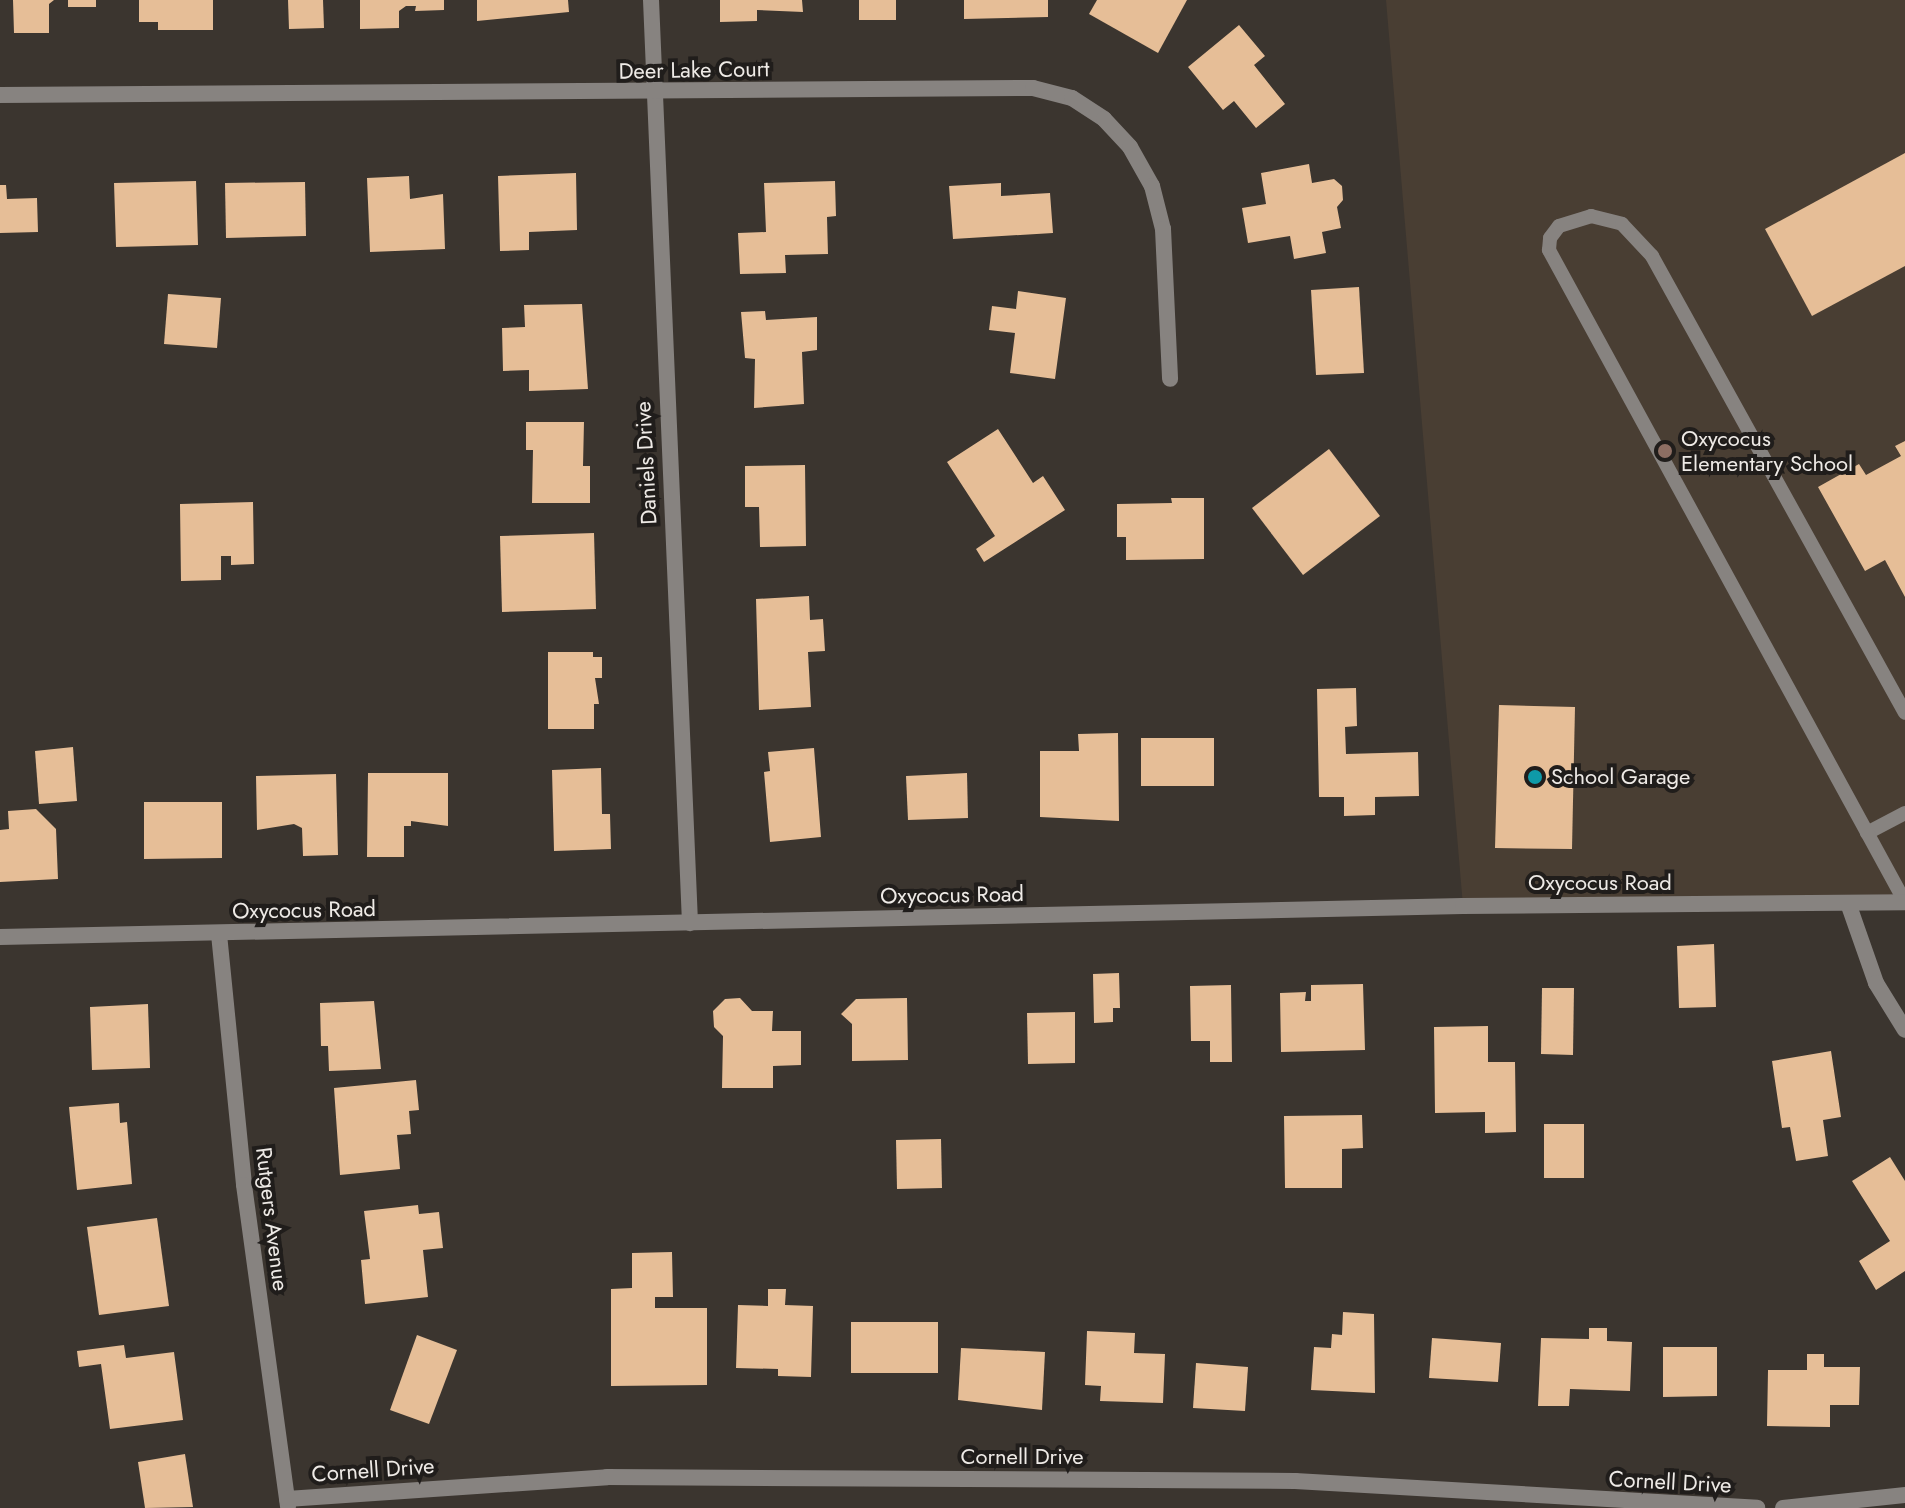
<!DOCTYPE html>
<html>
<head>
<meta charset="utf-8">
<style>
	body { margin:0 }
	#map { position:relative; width:1905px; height:1508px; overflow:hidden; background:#3b352f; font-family:Jost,sans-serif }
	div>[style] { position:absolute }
	.built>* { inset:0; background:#493e33 }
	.building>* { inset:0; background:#e6be97 }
	.lane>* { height:14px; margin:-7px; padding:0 7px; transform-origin:7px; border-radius:7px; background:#878380 }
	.street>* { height:16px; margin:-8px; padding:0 8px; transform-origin:8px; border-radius:8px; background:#878380 }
	.dots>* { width:22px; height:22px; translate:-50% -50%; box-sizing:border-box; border:4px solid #201d1b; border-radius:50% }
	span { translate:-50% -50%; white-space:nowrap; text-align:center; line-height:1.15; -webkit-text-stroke:8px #201d1b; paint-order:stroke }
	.street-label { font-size:22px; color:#eeeae6 }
	.poi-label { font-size:22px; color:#eeeae6 }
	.left { translate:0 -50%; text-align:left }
</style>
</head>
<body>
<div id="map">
	<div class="built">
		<div style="clip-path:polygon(1386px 0,1905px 0,1905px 902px,1463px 906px)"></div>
	</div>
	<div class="building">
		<div style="clip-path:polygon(13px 0,54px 0,49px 4px,49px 33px,14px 33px)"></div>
		<div style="clip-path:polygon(68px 0,96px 0,96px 7px,68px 7px)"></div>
		<div style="clip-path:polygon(139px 0,213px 0,213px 30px,158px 30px,158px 22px,139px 22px)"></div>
		<div style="clip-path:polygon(288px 0,323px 0,324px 28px,289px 29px)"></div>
		<div style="clip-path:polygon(360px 0,444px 0,444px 10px,415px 11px,416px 6px,406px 6px,399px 11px,399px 28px,360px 29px)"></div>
		<div style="clip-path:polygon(477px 0,568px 0,569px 12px,477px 21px)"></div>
		<div style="clip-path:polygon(720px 0,802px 0,803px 12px,757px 10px,757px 21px,720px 22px)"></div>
		<div style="clip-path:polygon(859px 0,896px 0,896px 20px,859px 20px)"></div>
		<div style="clip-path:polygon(964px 0,1048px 0,1048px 17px,964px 19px)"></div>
		<div style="clip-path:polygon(1097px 0,1187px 0,1158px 53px,1089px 14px)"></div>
		<div style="clip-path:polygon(1239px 25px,1265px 56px,1254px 65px,1285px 104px,1256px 128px,1234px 101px,1223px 110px,1188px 67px)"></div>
		<div style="clip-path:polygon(1905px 153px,1905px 266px,1812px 316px,1765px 229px)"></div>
		<div style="clip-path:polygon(1309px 164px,1312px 183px,1334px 179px,1342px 186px,1343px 200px,1337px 207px,1341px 228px,1322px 232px,1326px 253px,1294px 259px,1290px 236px,1248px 243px,1242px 208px,1266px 204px,1261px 173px)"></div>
		<div style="clip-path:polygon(576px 173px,577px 230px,529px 232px,529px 250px,500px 251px,498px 176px)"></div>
		<div style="clip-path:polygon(409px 176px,410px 199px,443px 194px,445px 249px,370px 252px,367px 178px)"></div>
		<div style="clip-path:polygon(196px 181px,198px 245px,116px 247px,114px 183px)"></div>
		<div style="clip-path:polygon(835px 181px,836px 216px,827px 217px,828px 254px,785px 255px,786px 273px,740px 274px,738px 233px,766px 232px,764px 183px)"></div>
		<div style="clip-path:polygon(305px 182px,306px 236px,226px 238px,225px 183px)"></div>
		<div style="clip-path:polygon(1001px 183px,1001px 196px,1050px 193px,1053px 233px,953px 239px,949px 186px)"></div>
		<div style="clip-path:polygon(0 185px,6px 185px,7px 199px,37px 198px,38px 232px,0 233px)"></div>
		<div style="clip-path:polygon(1359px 287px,1364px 373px,1316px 375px,1311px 290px)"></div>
		<div style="clip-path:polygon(1018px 291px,1066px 298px,1055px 379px,1010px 373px,1015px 333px,989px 330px,992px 306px,1016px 309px)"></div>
		<div style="clip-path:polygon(168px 294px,221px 298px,217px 348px,164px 344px)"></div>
		<div style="clip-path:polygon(582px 304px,588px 389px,529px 391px,529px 370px,503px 371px,502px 328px,525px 327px,524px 305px)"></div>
		<div style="clip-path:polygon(765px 311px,766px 320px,817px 317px,817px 350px,802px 352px,804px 404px,754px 408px,755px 359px,745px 358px,741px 312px)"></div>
		<div style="clip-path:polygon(526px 422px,584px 422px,583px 466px,590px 466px,590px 503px,532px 503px,533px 450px,526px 450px)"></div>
		<div style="clip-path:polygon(998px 429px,1033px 483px,1043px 476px,1065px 510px,984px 562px,976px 549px,995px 536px,947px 462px)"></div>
		<div style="clip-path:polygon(1905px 441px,1905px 597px,1885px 560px,1865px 571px,1818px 487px,1859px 464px,1866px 475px,1901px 456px,1895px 446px)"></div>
		<div style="clip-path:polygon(1329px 449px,1380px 516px,1303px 575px,1252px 508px)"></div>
		<div style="clip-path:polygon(805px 465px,806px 546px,760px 547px,759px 507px,745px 507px,745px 466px)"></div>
		<div style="clip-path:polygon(1171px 498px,1204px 498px,1204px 559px,1126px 560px,1126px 537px,1117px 537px,1117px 504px,1172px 503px)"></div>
		<div style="clip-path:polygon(253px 502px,254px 564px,231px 565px,231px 556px,221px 556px,221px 580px,181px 581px,180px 504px)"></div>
		<div style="clip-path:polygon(594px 533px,596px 609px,502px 612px,500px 536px)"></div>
		<div style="clip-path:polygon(809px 596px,810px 620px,823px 619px,825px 651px,808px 652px,811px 707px,759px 710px,756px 599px)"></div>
		<div style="clip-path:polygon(548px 652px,593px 652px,593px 657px,602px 657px,602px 678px,595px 678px,599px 704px,594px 704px,594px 729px,548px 729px)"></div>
		<div style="clip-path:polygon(1356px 688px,1357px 726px,1345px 727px,1346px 754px,1418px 752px,1419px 796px,1375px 797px,1375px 815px,1344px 816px,1344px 797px,1319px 797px,1317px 689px)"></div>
		<div style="clip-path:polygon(1499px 705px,1575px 707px,1572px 849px,1495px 848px)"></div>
		<div style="clip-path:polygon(1118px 733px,1119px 821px,1040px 817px,1040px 751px,1079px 751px,1078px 734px)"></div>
		<div style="clip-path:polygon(1141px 738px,1214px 738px,1214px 786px,1141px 786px)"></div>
		<div style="clip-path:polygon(73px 747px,77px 801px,39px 804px,35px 751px)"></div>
		<div style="clip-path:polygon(814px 748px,821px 837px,770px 842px,764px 772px,770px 771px,768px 752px)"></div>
		<div style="clip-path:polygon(601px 768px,602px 814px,610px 814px,611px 849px,554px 851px,552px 770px)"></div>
		<div style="clip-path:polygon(368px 773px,448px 773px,448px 826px,411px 821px,411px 826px,404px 826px,404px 857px,367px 857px)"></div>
		<div style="clip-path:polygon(967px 773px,968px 818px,908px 820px,906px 776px)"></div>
		<div style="clip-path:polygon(336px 774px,338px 855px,303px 856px,302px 828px,294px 824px,257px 830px,256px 776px)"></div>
		<div style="clip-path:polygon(144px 802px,222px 802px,222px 858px,144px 859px)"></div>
		<div style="clip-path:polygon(36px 809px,56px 829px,58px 879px,0 882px,0 830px,9px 829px,8px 811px)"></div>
		<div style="clip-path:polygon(1714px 944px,1716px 1007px,1679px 1008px,1677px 946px)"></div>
		<div style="clip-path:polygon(1119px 973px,1120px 1008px,1113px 1008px,1113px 1022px,1094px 1023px,1093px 974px)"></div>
		<div style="clip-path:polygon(1363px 984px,1365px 1050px,1281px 1052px,1280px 993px,1306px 992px,1305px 1001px,1311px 1001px,1311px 985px)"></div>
		<div style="clip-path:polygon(1231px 985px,1232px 1062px,1210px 1062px,1210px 1041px,1191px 1041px,1190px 986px)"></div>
		<div style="clip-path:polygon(1542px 988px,1574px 988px,1573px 1055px,1541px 1054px)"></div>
		<div style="clip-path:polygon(740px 998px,752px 1011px,773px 1011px,772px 1031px,801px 1031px,801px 1065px,773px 1066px,773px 1088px,722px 1088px,723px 1036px,714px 1027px,713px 1011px,725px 999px)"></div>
		<div style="clip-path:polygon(907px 998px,908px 1060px,852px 1061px,852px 1024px,841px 1014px,856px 999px)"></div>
		<div style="clip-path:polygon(374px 1001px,381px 1069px,329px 1071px,328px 1046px,321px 1046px,320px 1003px)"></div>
		<div style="clip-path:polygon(148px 1004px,150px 1068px,92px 1070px,90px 1007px)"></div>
		<div style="clip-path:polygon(1075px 1012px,1075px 1063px,1028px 1064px,1027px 1013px)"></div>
		<div style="clip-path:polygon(1488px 1026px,1488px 1062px,1515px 1062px,1516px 1132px,1485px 1133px,1485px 1112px,1435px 1113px,1434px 1027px)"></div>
		<div style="clip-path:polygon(1831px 1051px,1841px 1117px,1823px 1120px,1828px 1156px,1796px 1161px,1790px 1127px,1782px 1128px,1772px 1061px)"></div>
		<div style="clip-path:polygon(416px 1080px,419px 1110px,409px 1111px,411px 1134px,397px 1135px,400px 1169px,340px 1175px,334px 1088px)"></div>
		<div style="clip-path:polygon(119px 1103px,120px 1123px,127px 1122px,132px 1184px,77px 1190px,69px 1107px)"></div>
		<div style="clip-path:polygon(1362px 1115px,1363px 1148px,1342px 1149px,1342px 1188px,1285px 1188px,1284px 1116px)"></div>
		<div style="clip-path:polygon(1544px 1124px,1584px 1124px,1584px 1178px,1544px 1178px)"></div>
		<div style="clip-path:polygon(941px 1139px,942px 1188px,897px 1189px,896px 1140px)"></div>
		<div style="clip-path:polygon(1890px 1157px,1905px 1181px,1905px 1271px,1876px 1290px,1859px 1261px,1890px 1241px,1852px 1181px)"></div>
		<div style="clip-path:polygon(418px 1205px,419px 1214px,439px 1212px,443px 1248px,423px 1250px,428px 1297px,365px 1304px,361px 1260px,370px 1259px,364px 1211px)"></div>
		<div style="clip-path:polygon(157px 1218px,169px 1306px,99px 1315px,87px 1227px)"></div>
		<div style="clip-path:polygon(672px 1252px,673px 1297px,655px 1297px,655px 1308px,707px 1308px,707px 1385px,611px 1386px,611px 1289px,632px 1288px,632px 1253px)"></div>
		<div style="clip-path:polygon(768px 1289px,786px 1289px,785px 1305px,813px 1306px,811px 1377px,778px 1376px,778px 1369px,736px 1368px,738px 1305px,768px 1306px)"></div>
		<div style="clip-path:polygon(1343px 1312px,1374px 1314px,1375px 1393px,1311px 1390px,1314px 1347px,1331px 1348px,1332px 1334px,1342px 1335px)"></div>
		<div style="clip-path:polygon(851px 1322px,938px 1322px,938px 1373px,851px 1373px)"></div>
		<div style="clip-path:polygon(1589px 1328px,1607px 1328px,1607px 1341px,1632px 1342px,1630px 1391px,1570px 1389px,1569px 1406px,1538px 1406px,1541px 1338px,1589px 1339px)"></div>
		<div style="clip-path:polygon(1087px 1331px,1135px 1333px,1134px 1353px,1165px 1354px,1163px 1403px,1100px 1401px,1101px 1386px,1085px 1385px)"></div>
		<div style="clip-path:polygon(417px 1335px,457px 1350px,429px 1424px,390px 1410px)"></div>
		<div style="clip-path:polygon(1432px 1338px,1501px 1343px,1498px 1382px,1429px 1378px)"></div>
		<div style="clip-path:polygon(124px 1345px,126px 1358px,174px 1352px,183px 1420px,110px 1429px,101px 1364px,79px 1367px,77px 1351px)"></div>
		<div style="clip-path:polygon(1663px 1347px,1717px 1347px,1717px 1396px,1663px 1397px)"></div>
		<div style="clip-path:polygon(961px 1348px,1045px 1352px,1042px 1410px,958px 1400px)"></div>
		<div style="clip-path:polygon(1807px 1354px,1824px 1354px,1824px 1367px,1860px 1367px,1859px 1405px,1830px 1405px,1830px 1427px,1767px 1426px,1768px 1370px,1807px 1370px)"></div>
		<div style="clip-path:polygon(1196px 1363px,1248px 1367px,1245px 1411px,1193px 1408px)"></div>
		<div style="clip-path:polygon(185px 1454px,193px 1507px,145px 1508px,138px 1462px)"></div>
	</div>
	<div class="lane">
		<div style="left:1867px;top:833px;width:43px;rotate:-27.8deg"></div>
		<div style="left:1905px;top:902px;width:743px;rotate:-118.64deg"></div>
		<div style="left:1549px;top:250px;width:12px;rotate:-85deg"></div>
		<div style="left:1550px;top:238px;width:15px;rotate:-53deg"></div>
		<div style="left:1559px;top:226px;width:34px;rotate:-17deg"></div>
		<div style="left:1591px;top:216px;width:32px;rotate:14deg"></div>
		<div style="left:1622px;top:224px;width:44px;rotate:46.8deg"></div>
		<div style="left:1652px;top:256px;width:522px;rotate:61.03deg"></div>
	</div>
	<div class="street">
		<div style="left:651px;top:0;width:924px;rotate:87.58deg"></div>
		<div style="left:0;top:95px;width:1033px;rotate:-0.39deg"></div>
		<div style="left:1033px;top:88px;width:40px;rotate:14.4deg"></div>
		<div style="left:1072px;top:98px;width:38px;rotate:33deg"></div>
		<div style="left:1104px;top:119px;width:38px;rotate:47deg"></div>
		<div style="left:1130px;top:147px;width:45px;rotate:60.6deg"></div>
		<div style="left:1152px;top:186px;width:44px;rotate:75.7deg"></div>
		<div style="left:1163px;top:229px;width:150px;rotate:87.3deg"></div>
		<div style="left:1848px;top:903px;width:85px;rotate:70.7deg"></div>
		<div style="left:1876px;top:983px;width:55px;rotate:58.3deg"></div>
		<div style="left:219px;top:934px;width:252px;rotate:84.3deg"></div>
		<div style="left:244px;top:1185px;width:324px;rotate:82.2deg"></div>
		<div style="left:0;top:937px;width:1463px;rotate:-1.21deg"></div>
		<div style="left:1463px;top:906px;width:442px;rotate:-0.5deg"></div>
		<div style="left:287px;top:1499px;width:321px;rotate:-3.9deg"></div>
		<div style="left:607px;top:1477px;width:688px;rotate:0.33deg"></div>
		<div style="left:1295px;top:1481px;width:463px;rotate:3.3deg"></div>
		<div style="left:1783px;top:1508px;width:123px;rotate:-6.1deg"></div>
	</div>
	<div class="dots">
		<div style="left:1665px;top:451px;background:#8d6e63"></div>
		<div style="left:1535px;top:777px;background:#0f9aa8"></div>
	</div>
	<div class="street-label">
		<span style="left:694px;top:70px;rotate:-1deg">Deer Lake Court</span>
		<span style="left:646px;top:463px;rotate:-93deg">Daniels Drive</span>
		<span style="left:1600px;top:883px">Oxycocus Road</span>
		<span style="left:952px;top:895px;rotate:-1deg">Oxycocus Road</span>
		<span style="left:304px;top:910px;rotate:-1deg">Oxycocus Road</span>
		<span style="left:272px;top:1219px;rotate:83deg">Rutgers Avenue</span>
		<span style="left:1022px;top:1457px">Cornell Drive</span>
		<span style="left:373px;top:1470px;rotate:-4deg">Cornell Drive</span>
		<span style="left:1670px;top:1482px;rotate:3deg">Cornell Drive</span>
	</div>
	<div class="poi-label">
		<span class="left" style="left:1681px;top:451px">Oxycocus<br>Elementary School</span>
		<span class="left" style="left:1551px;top:777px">School Garage</span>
	</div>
</div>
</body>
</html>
